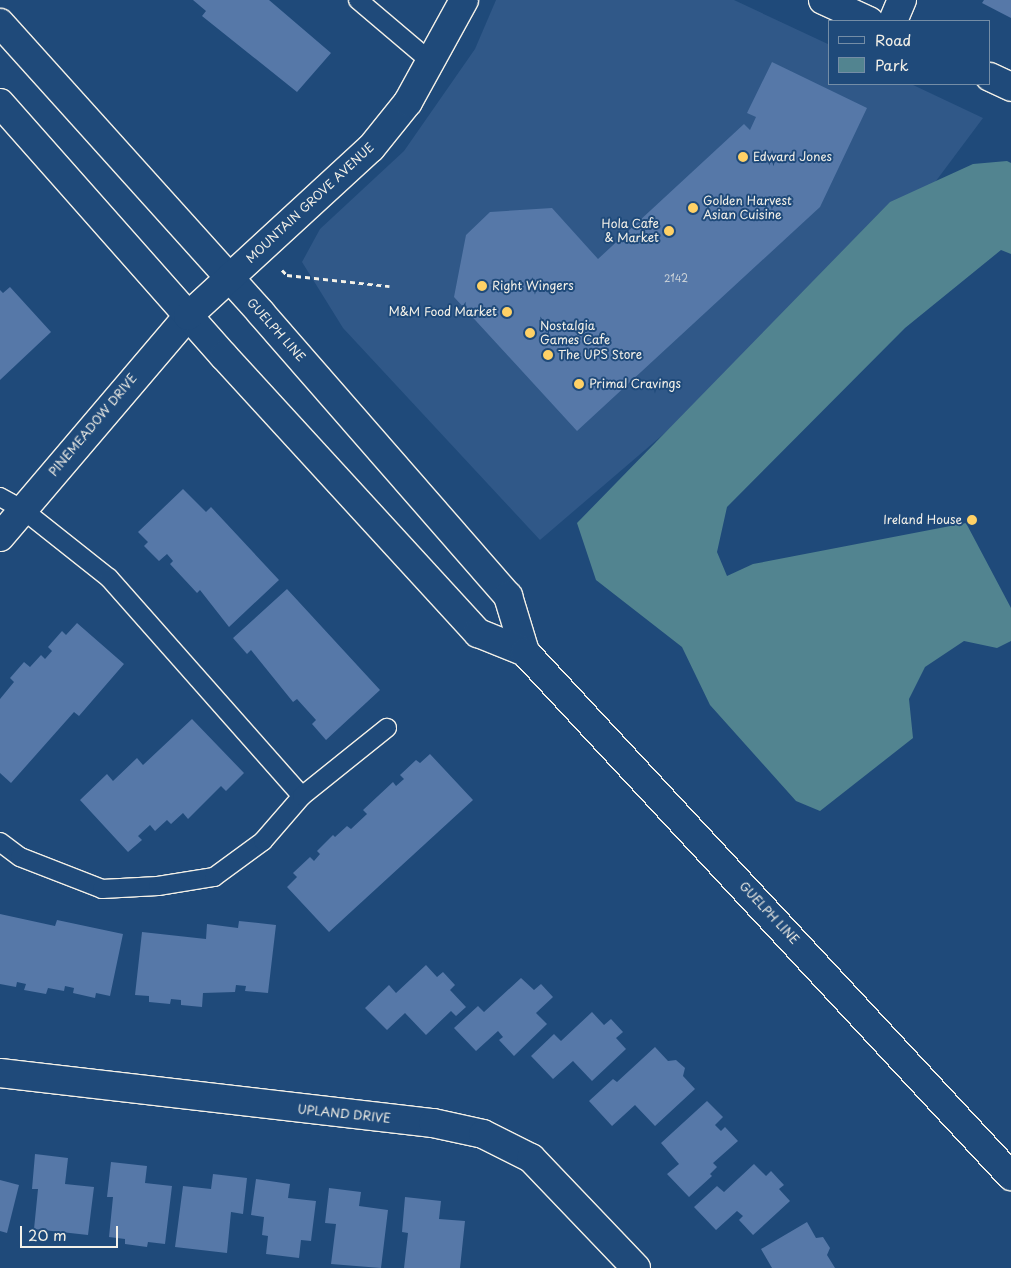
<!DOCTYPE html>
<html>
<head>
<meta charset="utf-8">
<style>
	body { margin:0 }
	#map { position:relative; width:1011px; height:1268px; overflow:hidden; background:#1f4a7a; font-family:"Playpen Sans",sans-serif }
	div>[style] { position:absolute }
	.built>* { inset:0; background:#305888 }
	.green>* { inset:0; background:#528490 }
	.building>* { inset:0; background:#5678a8 }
	.path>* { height:3px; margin-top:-1.5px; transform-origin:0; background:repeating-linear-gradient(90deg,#f4f1e8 0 5px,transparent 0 9px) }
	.roads { filter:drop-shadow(1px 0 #f4f1e8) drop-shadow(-1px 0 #f4f1e8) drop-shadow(0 1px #f4f1e8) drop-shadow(0 -1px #f4f1e8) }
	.lane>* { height:18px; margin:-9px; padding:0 9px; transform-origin:9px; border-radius:9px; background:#1f4a7a }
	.street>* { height:28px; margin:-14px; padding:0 14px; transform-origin:14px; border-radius:14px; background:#1f4a7a }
	.secondary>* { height:28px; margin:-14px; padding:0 14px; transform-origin:14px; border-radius:14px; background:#1f4a7a }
	.dots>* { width:14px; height:14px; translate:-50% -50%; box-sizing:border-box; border:2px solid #1f4a7a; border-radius:50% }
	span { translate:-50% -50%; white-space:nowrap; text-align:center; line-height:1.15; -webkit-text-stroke:4px #1f4a7a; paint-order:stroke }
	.number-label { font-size:10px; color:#ccd3d8 }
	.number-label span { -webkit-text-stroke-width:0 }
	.poi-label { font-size:12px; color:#f4f1e8 }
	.left { translate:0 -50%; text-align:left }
	.right { translate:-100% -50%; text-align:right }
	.street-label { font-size:12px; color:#f4f1e8 }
	.legend { position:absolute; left:828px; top:20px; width:162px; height:65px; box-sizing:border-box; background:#1f4a7a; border:1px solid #748da6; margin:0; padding:6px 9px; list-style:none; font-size:15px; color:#f4f1e8 }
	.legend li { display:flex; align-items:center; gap:10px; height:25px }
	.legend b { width:25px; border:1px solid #748da6 }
	.scale { position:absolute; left:20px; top:1226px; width:98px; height:22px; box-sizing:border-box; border:2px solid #f4f1e8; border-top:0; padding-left:6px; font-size:15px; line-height:18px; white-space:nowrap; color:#f4f1e8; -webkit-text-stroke:4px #1f4a7a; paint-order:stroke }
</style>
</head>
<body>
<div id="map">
	<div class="built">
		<div style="clip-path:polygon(496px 0,734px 0,830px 45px,830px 84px,911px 84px,983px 118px,868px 272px,687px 414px,540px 540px,343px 328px,302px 262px,320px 229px,404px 151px,475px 49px)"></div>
	</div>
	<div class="green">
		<div style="clip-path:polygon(1007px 161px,1011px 163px,1011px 254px,1001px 250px,905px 328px,727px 507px,717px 552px,727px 576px,753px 564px,966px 523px,1011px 608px,1011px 641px,997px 648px,964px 641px,925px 667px,909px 699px,913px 738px,820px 811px,796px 801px,710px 705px,682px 647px,596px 580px,577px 523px,890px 202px,973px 164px)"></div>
	</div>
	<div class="building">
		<div style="clip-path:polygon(193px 0,269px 0,331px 53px,297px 92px,202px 16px,206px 11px)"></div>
		<div style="clip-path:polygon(984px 0,1011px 0,1011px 18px,982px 3px)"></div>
		<div style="clip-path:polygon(772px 62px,867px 108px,820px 207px,577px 431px,454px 297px,466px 235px,490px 212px,552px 208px,598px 259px,744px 124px,750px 130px,756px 117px,747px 113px)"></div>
		<div style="clip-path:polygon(10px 287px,51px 332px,0 380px,0 290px,3px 293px)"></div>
		<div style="clip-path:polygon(183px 489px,206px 512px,211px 507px,279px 580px,229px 627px,200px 590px,197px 593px,170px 564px,173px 561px,167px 554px,159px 561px,144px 546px,148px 542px,138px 532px)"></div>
		<div style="clip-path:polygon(287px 589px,380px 690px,326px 740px,312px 724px,316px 720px,297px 699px,293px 702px,251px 650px,247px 654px,233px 638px)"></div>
		<div style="clip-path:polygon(77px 623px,124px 664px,79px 716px,74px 712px,11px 783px,0 773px,0 699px,14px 682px,10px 678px,24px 662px,30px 667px,41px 655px,45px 659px,52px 651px,48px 647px,62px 631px,66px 635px)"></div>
		<div style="clip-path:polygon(192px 719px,244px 773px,226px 791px,221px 786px,188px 819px,183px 813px,171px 824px,167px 820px,155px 831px,150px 825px,138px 836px,142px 840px,128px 852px,80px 800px,107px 774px,113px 781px,137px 758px,143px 765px)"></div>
		<div style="clip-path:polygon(430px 754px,473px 800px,329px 932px,287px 887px,297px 877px,293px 873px,310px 857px,314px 861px,320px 854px,317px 851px,333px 835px,335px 837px,347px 826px,351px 829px,367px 814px,363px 810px,393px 782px,396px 786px,404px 779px,400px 775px,416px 760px,420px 763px)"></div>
		<div style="clip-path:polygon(0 914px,55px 926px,57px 920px,123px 934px,110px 996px,96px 993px,95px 998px,73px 993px,74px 988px,65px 986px,64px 991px,48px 988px,46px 994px,24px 990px,26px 984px,17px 982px,16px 987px,0 984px)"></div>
		<div style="clip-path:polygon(239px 921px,276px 925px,268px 993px,245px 991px,246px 986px,236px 985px,235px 992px,203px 993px,202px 1007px,181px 1005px,181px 1000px,171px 999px,170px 1004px,149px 1002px,149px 996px,135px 995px,142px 932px,206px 939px,207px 924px,238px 928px)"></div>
		<div style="clip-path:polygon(426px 965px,437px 977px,443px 972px,455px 985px,450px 990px,466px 1007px,456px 1016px,451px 1011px,426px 1035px,405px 1013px,387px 1030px,365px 1008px,389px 985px,396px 993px)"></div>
		<div style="clip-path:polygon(521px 978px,534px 990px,541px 984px,553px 997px,536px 1013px,547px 1024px,514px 1056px,499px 1040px,503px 1037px,498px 1031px,476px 1051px,454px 1028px,478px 1006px,484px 1012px)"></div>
		<div style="clip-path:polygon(592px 1012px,604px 1025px,611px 1019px,623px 1032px,616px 1038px,626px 1049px,592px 1081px,573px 1061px,553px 1079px,531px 1056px,554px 1034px,561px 1041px)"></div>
		<div style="clip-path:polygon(655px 1047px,668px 1061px,676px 1060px,685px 1068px,683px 1076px,695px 1089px,655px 1126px,635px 1105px,612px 1126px,589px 1101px,613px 1079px,617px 1082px)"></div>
		<div style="clip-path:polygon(707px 1101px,723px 1117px,715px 1125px,721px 1131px,725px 1127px,738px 1141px,713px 1163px,717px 1167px,710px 1174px,712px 1176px,689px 1197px,667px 1174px,679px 1164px,661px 1143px)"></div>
		<div style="clip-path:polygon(35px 1154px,68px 1158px,65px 1184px,94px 1187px,88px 1235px,34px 1229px,38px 1189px,32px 1189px)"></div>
		<div style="clip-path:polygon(111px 1162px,147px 1166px,145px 1183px,172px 1186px,165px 1244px,148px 1242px,147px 1247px,125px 1244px,125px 1239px,109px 1237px,113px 1197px,107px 1197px)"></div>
		<div style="clip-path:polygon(754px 1164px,766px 1176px,771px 1171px,784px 1185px,779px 1189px,790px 1201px,753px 1235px,739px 1220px,743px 1216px,737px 1211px,716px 1230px,694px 1207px,717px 1186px,724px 1192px)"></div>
		<div style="clip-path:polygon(213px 1174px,247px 1178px,243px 1214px,231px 1212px,227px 1253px,175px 1247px,183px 1186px,211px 1189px)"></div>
		<div style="clip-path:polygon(256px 1179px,290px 1184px,288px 1198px,316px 1201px,311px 1241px,301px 1240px,299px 1258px,266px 1254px,268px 1236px,262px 1235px,264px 1217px,251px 1215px)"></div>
		<div style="clip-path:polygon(0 1180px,19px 1185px,7px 1233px,0 1231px)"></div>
		<div style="clip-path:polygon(329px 1188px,361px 1192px,359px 1206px,388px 1210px,381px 1268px,331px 1264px,336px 1224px,325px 1223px)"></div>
		<div style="clip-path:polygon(405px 1197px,441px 1201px,439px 1219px,465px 1221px,460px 1268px,404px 1268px,408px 1233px,402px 1232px)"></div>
		<div style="clip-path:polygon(807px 1222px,816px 1238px,823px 1237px,830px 1248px,827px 1255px,835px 1268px,772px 1268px,761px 1249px)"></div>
	</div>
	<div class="path">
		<div style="left:282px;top:270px;width:7px;rotate:45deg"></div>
		<div style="left:287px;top:275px;width:103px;rotate:6.2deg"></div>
	</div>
	<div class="roads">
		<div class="lane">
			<div style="left:358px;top:0;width:96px;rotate:40.3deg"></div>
			<div style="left:0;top:497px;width:25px;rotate:29deg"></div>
			<div style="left:22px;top:509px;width:111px;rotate:38.4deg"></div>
			<div style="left:109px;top:578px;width:291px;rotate:48.5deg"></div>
			<div style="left:0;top:842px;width:25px;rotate:37deg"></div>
			<div style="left:20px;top:857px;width:88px;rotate:21.3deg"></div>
			<div style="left:102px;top:889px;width:56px;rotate:-3.1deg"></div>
			<div style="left:158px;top:886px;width:57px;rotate:-9.1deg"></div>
			<div style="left:214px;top:877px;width:61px;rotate:-36.3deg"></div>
			<div style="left:263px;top:841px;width:60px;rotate:-49.1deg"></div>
			<div style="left:302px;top:796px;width:109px;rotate:-38.7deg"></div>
		</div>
		<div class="street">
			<div style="left:823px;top:0;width:51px;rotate:24.5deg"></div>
			<div style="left:893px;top:21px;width:23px;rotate:-67deg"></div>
			<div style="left:990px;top:77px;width:23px;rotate:25deg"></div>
			<div style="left:0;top:537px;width:290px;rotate:-49.6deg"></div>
			<div style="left:0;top:1073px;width:436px;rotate:6.6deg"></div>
			<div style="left:433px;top:1123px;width:51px;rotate:12.4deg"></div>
			<div style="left:483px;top:1134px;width:54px;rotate:26.6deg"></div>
			<div style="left:531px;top:1158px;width:152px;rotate:46.3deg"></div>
		</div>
		<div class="secondary">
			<div style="left:0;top:23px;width:390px;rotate:48deg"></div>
			<div style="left:261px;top:313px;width:376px;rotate:48.9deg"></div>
			<div style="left:508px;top:596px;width:59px;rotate:73.1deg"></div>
			<div style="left:0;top:103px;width:338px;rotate:48.5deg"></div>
			<div style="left:224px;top:356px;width:376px;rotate:47.5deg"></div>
			<div style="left:478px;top:633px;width:51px;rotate:22deg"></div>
			<div style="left:525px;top:652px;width:715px;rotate:47.15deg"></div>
			<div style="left:188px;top:316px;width:248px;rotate:-42.6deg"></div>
			<div style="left:371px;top:148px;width:59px;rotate:-51.2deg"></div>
			<div style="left:408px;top:102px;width:116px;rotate:-61.2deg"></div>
		</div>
	</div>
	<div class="dots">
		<div style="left:743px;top:157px;background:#ffd166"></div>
		<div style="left:693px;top:208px;background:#ffd166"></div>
		<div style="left:669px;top:231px;background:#ffd166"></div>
		<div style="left:482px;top:286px;background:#ffd166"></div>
		<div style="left:507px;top:312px;background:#ffd166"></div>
		<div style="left:530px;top:333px;background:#ffd166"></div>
		<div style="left:548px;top:355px;background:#ffd166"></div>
		<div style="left:579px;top:384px;background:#ffd166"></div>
		<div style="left:972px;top:520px;background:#ffd166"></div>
	</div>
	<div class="number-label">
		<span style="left:676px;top:278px">2142</span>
	</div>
	<div class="poi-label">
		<span class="left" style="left:753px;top:157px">Edward Jones</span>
		<span class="left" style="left:703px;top:208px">Golden Harvest<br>Asian Cuisine</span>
		<span class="right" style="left:659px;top:231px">Hola Cafe<br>&amp; Market</span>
		<span class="left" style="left:492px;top:286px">Right Wingers</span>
		<span class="right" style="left:497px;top:312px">M&amp;M Food Market</span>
		<span class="left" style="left:540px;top:333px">Nostalgia<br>Games Cafe</span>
		<span class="left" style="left:558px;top:355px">The UPS Store</span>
		<span class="left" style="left:589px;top:384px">Primal Cravings</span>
		<span class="right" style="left:962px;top:520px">Ireland House</span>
	</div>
	<div class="street-label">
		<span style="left:310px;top:203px;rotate:-43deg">MOUNTAIN GROVE AVENUE</span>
		<span style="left:276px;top:330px;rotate:48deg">GUELPH LINE</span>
		<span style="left:93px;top:425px;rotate:-50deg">PINEMEADOW DRIVE</span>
		<span style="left:769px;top:913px;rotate:47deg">GUELPH LINE</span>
		<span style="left:344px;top:1114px;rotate:6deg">UPLAND DRIVE</span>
	</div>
	<ul class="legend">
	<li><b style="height:6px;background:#1f4a7a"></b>Road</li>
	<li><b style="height:14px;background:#528490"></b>Park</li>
	</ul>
	<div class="scale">20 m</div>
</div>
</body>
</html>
